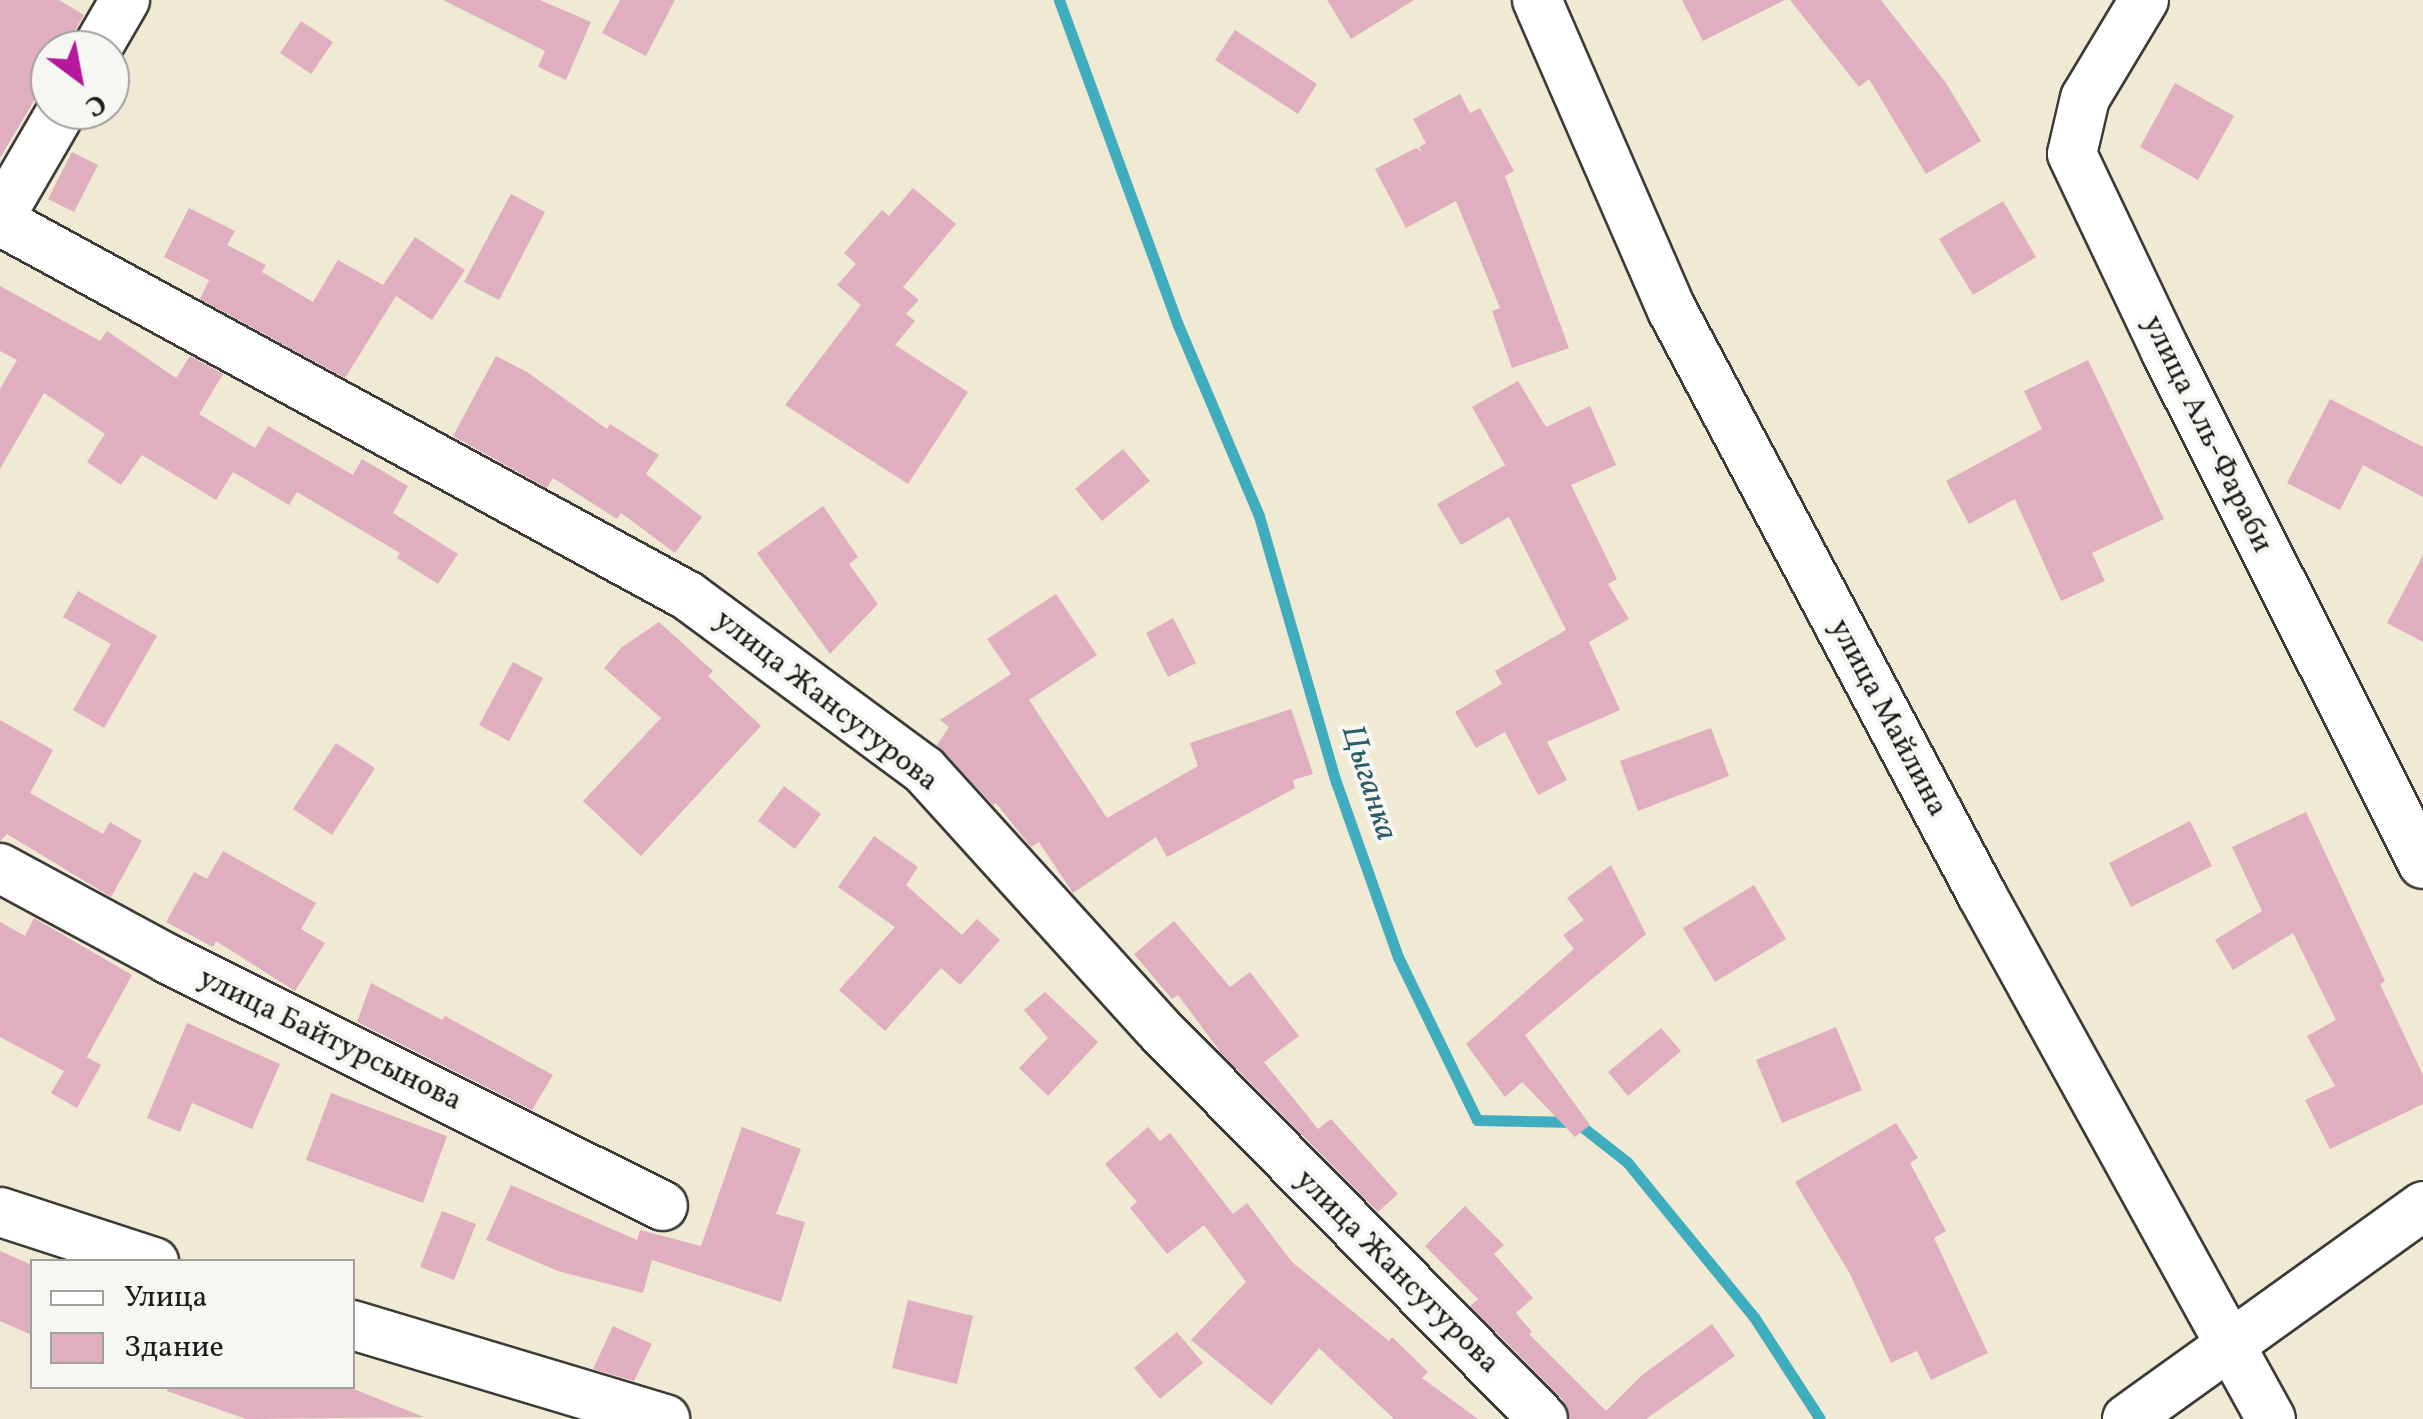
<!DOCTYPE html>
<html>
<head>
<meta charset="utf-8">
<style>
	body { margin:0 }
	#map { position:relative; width:2423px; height:1419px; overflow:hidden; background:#f0e9d3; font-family:Vollkorn,serif }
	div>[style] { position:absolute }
	.stream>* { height:11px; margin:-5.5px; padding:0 5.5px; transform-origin:5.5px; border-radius:5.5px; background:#40adbe }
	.building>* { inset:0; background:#dfafbf }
	.roads { filter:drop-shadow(2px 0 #3c3b37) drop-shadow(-2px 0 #3c3b37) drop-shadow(0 2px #3c3b37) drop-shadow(0 -2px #3c3b37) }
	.street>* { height:48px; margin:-24px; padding:0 24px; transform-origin:24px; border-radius:24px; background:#fff }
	span { translate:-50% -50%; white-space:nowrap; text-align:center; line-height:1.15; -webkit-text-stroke:8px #f6f6f2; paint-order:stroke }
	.street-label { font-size:30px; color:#1c1c1c }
	.water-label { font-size:32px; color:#2c5d65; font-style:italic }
	.legend { position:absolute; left:30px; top:1259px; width:325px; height:130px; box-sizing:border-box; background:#f6f6f2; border:2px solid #9f9f9c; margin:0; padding:12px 18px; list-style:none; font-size:30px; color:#1c1c1c }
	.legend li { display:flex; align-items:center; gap:20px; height:50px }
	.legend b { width:50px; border:2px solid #9f9f9c }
	.north { position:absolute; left:30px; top:30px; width:100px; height:100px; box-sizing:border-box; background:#f6f6f2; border:2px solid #9f9f9c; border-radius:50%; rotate:148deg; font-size:28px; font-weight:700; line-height:40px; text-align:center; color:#1c1c1c }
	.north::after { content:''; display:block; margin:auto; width:35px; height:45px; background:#b5179e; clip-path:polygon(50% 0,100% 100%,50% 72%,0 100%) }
</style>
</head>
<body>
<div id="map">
	<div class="stream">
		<div style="left:1059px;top:0;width:346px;rotate:69.9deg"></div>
		<div style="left:1178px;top:325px;width:207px;rotate:67deg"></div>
		<div style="left:1259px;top:516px;width:277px;rotate:73.9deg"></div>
		<div style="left:1336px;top:782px;width:186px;rotate:70.5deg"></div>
		<div style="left:1398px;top:957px;width:181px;rotate:64.1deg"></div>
		<div style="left:1477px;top:1120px;width:99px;rotate:1.2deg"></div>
		<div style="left:1576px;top:1122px;width:65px;rotate:38.1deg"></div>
		<div style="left:1627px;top:1162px;width:200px;rotate:50.7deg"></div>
		<div style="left:1754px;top:1317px;width:121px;rotate:57.1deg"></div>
	</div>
	<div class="building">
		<div style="clip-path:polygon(0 0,59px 0,84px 15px,64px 50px,50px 50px,50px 74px,0 158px)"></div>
		<div style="clip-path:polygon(443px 0,540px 0,591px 22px,566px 80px,538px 67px,545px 51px)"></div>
		<div style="clip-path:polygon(620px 0,675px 0,646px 56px,602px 33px)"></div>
		<div style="clip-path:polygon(1327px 0,1414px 0,1351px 39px)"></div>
		<div style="clip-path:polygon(1682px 0,1785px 0,1703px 41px)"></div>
		<div style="clip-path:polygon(1790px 0,1881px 0,1946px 83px,1981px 141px,1926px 174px,1869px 79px,1859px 87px)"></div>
		<div style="clip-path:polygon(301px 21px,333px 42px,311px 74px,280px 53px)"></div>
		<div style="clip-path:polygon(1235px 30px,1317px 84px,1298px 114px,1215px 60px)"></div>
		<div style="clip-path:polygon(2175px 83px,2234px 116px,2198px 180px,2140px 147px)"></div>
		<div style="clip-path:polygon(1460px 94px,1470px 113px,1480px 108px,1514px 171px,1505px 176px,1569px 348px,1512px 368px,1492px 311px,1500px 308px,1456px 201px,1406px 228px,1375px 169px,1416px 148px,1422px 152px,1419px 147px,1426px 143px,1413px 119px)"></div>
		<div style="clip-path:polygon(72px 152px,98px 165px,74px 212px,48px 199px)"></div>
		<div style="clip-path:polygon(913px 188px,956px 224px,903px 287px,919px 300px,906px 314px,915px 321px,895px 345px,968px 392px,908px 484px,785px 405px,861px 305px,837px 285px,856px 264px,844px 253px,882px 210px,889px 216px)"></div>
		<div style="clip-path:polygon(511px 194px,545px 212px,499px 300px,464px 282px)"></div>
		<div style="clip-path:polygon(2003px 201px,2036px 257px,1973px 295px,1939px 239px)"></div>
		<div style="clip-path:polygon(189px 208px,235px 231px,227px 245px,266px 265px,262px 272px,313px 302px,338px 260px,383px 285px,415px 237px,465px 270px,432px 320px,396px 296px,345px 378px,200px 299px,209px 280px,164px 257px)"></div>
		<div style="clip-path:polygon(0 286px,100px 341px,107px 331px,176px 378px,190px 356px,223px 374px,199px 414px,255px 448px,268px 426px,353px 475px,362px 459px,408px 486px,393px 513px,458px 554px,438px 584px,397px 558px,400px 553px,297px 492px,289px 505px,233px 472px,216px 500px,142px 455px,121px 485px,87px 462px,105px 434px,44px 393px,0 469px,0 389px,17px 360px,0 351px)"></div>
		<div style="clip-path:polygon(496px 356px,527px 372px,607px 429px,610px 424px,659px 455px,646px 474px,702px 517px,675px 553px,621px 513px,617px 519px,553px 478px,547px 488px,453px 436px)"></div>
		<div style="clip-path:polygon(2088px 360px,2164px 519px,2092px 553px,2105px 581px,2061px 601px,2015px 499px,1969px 524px,1946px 481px,2042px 429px,2024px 391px)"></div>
		<div style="clip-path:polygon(1518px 381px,1546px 427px,1590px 406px,1616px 465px,1571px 485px,1617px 579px,1608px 584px,1629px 619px,1589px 642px,1620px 710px,1547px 742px,1567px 780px,1538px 795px,1505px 732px,1476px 748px,1455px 712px,1502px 684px,1495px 671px,1566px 630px,1509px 517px,1461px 545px,1437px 504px,1505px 465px,1472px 407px)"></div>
		<div style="clip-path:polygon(2330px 399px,2423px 447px,2423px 497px,2363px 465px,2340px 510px,2287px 483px)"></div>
		<div style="clip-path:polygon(1123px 449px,1150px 481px,1102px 521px,1075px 489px)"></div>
		<div style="clip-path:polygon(823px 506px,858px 557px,849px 564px,878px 604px,830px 654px,757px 553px)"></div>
		<div style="clip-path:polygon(2423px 555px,2423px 642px,2387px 623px)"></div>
		<div style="clip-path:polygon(78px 591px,157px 636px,104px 728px,73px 710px,111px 644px,63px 617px)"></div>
		<div style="clip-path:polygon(1056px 594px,1097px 655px,1029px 700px,1107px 818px,1198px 766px,1190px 743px,1291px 709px,1313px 774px,1293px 780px,1295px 788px,1167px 857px,1156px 837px,1073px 893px,1039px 842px,1031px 847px,996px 803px,993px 805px,937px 745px,949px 727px,940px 720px,1011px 674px,987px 639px)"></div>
		<div style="clip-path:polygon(1173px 618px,1196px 663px,1168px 677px,1146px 633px)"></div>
		<div style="clip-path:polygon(659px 622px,713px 671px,708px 676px,761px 726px,641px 856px,583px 801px,661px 718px,604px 668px,622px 647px)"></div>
		<div style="clip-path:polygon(513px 662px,543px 678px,509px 741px,479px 725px)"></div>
		<div style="clip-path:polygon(0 720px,53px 750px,30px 793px,103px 834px,110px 822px,142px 841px,111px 897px,7px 834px,0 841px)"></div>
		<div style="clip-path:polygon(1711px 728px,1729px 776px,1638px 811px,1620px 761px)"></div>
		<div style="clip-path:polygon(336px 743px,375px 768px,332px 835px,293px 809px)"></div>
		<div style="clip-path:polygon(784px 786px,821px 814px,795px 849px,758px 821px)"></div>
		<div style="clip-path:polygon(2306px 812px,2385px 981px,2380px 984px,2423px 1075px,2423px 1104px,2330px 1149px,2305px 1100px,2335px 1086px,2307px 1036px,2336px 1020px,2293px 933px,2233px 970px,2215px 940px,2262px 911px,2232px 847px)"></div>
		<div style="clip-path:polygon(2190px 821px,2212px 866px,2131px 907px,2109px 863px)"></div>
		<div style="clip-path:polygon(874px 836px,918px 867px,906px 885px,962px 935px,977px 919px,1000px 940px,960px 985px,941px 968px,885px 1031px,839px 990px,895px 927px,838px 887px)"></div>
		<div style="clip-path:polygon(223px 851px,316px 903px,301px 929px,325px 943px,295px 991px,216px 941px,213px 947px,166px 922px,194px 872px,207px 879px)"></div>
		<div style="clip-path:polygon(1611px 865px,1646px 934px,1525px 1035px,1590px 1125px,1575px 1137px,1522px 1082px,1505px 1097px,1466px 1044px,1574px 949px,1563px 935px,1584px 920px,1567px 898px)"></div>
		<div style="clip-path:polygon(1754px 885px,1786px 939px,1715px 982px,1683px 928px)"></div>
		<div style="clip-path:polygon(34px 918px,132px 975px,87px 1057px,101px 1065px,77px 1108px,51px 1093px,64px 1071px,0 1037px,0 922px,25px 936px)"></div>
		<div style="clip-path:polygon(1174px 921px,1230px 987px,1250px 972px,1299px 1036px,1264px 1062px,1318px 1129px,1331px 1119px,1398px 1194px,1378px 1212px,1222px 1054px,1178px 995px,1172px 999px,1134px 954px)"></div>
		<div style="clip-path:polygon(371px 983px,442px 1020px,445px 1016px,553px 1075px,532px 1110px,357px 1022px)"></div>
		<div style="clip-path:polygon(1045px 992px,1098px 1042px,1048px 1096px,1019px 1068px,1048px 1038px,1024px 1010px)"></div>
		<div style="clip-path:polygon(187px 1023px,280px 1064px,252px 1129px,192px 1103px,180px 1132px,147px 1118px)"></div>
		<div style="clip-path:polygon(1836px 1027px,1862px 1090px,1782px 1123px,1756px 1060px)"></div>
		<div style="clip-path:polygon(1661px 1028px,1681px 1051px,1628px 1096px,1608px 1072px)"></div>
		<div style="clip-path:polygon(331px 1093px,447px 1136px,423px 1203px,306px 1160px)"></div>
		<div style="clip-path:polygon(1896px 1123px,1918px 1158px,1910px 1163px,1946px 1231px,1934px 1238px,1988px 1353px,1931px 1380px,1917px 1351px,1891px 1363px,1850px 1274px,1795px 1182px)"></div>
		<div style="clip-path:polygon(742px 1127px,801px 1149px,776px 1214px,805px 1222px,781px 1302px,652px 1260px,643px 1293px,558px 1271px,486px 1240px,511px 1185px,637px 1240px,640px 1230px,701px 1246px)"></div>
		<div style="clip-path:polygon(1148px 1127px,1160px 1141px,1170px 1133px,1233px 1214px,1247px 1203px,1292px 1262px,1389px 1341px,1392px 1337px,1428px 1372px,1422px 1378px,1478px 1419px,1394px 1419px,1319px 1348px,1271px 1405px,1191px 1340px,1246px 1282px,1204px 1225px,1167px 1254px,1130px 1208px,1137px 1202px,1105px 1164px)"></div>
		<div style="clip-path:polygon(1465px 1206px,1504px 1245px,1494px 1254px,1533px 1298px,1516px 1313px,1532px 1332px,1529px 1334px,1606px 1411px,1642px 1375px,1712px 1324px,1735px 1356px,1646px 1419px,1570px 1419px,1563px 1400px,1470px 1306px,1478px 1299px,1425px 1246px)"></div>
		<div style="clip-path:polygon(442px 1211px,476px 1224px,454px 1280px,420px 1267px)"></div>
		<div style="clip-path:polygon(0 1251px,32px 1265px,32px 1335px,0 1321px)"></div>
		<div style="clip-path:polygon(908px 1300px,973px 1316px,957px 1384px,892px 1368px)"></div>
		<div style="clip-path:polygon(613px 1326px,652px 1344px,634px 1381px,593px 1369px)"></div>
		<div style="clip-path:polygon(1177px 1332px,1203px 1363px,1160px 1399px,1134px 1368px)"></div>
		<div style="clip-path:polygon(168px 1386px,346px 1386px,424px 1417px,246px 1419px,167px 1391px)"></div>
	</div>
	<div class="roads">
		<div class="street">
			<div style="left:1537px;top:0;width:338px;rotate:66.5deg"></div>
			<div style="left:1672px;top:310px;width:662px;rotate:62.08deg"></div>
			<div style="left:1982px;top:895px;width:598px;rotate:61.12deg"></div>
			<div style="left:2144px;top:0;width:114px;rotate:121deg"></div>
			<div style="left:2085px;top:98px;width:57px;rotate:103.1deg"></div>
			<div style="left:2072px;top:154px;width:217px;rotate:64.6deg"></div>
			<div style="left:2165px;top:350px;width:575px;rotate:63.35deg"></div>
			<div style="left:96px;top:50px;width:58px;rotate:-59.9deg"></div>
			<div style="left:0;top:217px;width:124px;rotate:-59.9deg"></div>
			<div style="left:0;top:221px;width:784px;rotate:28.59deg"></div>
			<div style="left:688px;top:596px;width:293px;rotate:36.4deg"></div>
			<div style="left:924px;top:770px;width:347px;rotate:47.8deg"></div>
			<div style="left:1157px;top:1027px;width:550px;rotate:45.44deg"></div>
			<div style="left:0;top:868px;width:191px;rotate:28.4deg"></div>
			<div style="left:168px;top:959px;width:553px;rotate:26.52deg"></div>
			<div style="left:0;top:1212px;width:162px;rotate:18deg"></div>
			<div style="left:352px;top:1325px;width:327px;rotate:16.7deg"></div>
			<div style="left:2127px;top:1419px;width:365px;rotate:-35.7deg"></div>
		</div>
	</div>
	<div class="street-label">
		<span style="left:2207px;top:434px;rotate:64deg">улица Аль-Фараби</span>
		<span style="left:826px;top:701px;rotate:38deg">улица Жансугурова</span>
		<span style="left:1888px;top:718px;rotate:62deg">улица Майлина</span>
		<span style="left:330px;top:1040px;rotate:26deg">улица Байтурсынова</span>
		<span style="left:1397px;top:1272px;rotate:45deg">улица Жансугурова</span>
	</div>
	<div class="water-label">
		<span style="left:1368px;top:783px;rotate:72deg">Цыганка</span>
	</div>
	<ul class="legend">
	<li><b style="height:12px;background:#fff"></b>Улица</li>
	<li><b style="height:28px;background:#dfafbf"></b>Здание</li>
	</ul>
	<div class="north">С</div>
</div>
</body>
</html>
